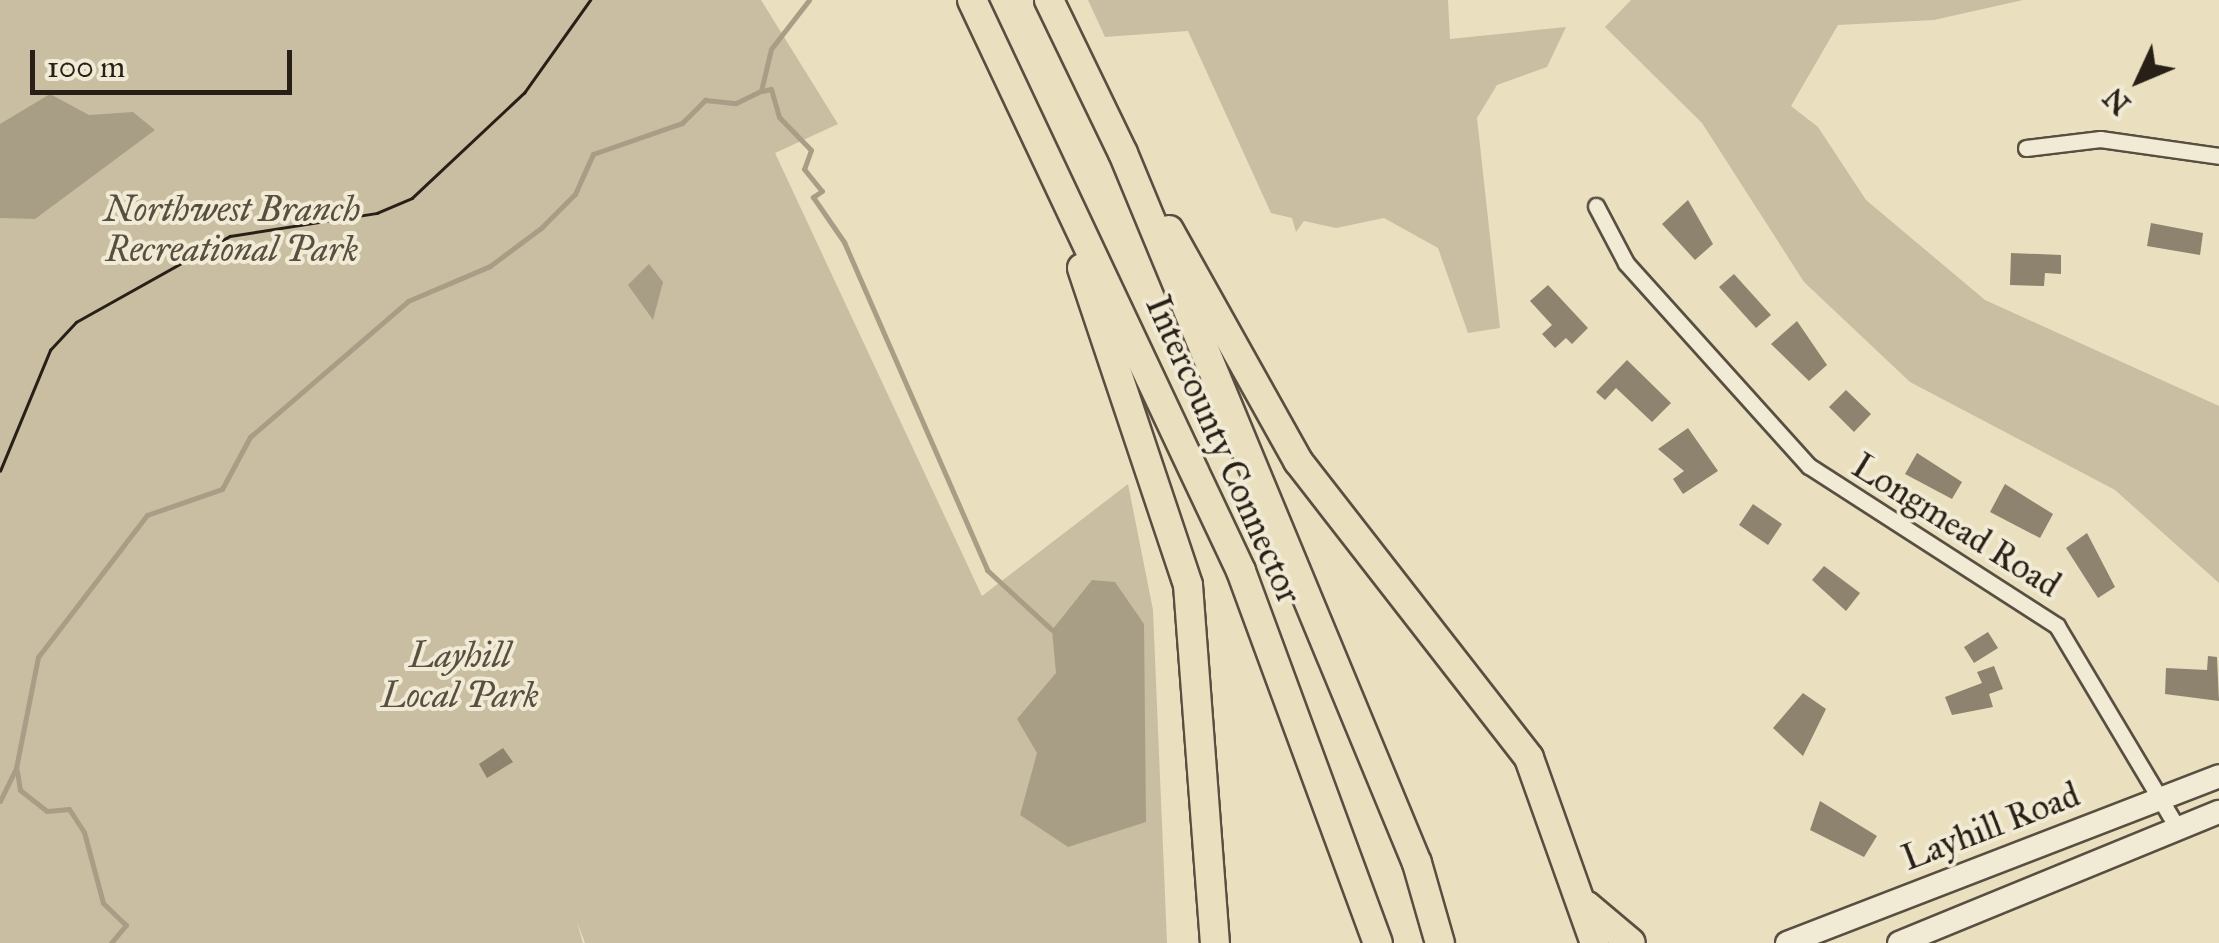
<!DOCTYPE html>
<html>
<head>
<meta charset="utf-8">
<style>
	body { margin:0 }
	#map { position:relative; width:2219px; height:943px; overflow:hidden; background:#eadfbf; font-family:"IM FELL Great Primer",serif }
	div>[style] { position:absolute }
	.green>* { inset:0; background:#c9bea2 }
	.water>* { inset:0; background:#a89e86 }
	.stream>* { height:5px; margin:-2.5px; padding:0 2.5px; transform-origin:2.5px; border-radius:2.5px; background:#a89e86 }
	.building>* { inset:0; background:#8d836e }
	.roads { filter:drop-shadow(2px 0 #584f41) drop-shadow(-2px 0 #584f41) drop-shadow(0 2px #584f41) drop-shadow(0 -2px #584f41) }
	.street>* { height:15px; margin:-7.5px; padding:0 7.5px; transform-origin:7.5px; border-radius:7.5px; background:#f1ead5 }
	.secondary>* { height:22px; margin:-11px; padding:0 11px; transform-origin:11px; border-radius:11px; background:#f1ead5 }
	.highway>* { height:28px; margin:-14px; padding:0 14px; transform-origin:14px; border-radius:14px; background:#eadfbf }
	.tram>* { height:2.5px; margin:-1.25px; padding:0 1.25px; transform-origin:1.25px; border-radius:1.25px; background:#281f17 }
	span { translate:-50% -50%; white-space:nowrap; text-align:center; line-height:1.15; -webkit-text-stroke:8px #f1ead5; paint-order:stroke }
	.park-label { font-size:35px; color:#584f41; font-style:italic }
	.street-label { font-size:35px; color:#281f17 }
	.north { position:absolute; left:2089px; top:30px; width:100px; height:100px; -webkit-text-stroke:8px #f1ead5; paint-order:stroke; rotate:226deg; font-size:28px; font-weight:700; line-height:40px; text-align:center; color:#281f17 }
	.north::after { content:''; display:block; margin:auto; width:35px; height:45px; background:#281f17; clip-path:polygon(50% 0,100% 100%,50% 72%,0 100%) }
	.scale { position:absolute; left:30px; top:50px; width:262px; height:45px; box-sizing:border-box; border:5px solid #281f17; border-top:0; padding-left:12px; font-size:30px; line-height:35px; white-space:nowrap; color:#281f17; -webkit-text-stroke:8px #f1ead5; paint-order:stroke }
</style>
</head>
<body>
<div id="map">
	<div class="green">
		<div style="clip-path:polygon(0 0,761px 0,838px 124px,775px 153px,982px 596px,1128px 484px,1153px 610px,1167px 943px,585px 943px,577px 922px,583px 943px,0 943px)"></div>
		<div style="clip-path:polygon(1088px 0,1448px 0,1450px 39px,1566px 27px,1547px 67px,1497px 85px,1477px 118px,1500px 328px,1468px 333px,1438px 248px,1384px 218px,1336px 228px,1304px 221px,1296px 232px,1292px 218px,1271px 213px,1188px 31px,1105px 37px)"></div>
		<div style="clip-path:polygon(1631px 0,2023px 0,1934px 20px,1838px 25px,1791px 106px,1818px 127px,1866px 200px,1985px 300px,2219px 406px,2219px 583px,2115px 490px,1910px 382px,1804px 282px,1702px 123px,1605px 27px)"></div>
	</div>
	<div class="water">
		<div style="clip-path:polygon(50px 94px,89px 115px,133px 112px,155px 130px,35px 219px,0 218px,0 124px)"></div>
		<div style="clip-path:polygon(649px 264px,663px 282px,653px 320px,628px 285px)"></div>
		<div style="clip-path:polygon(1092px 580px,1115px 582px,1144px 624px,1146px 822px,1068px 847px,1020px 815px,1037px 753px,1017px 719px,1056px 673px,1052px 630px)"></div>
	</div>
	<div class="stream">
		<div style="left:762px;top:91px;width:9px;rotate:-13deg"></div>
		<div style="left:771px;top:89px;width:29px;rotate:74deg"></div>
		<div style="left:779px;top:117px;width:46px;rotate:45.9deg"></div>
		<div style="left:811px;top:150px;width:20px;rotate:110deg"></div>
		<div style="left:804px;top:169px;width:28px;rotate:51deg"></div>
		<div style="left:822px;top:191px;width:11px;rotate:146deg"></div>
		<div style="left:813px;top:197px;width:55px;rotate:55.4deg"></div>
		<div style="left:844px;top:242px;width:358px;rotate:66.4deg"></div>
		<div style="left:987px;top:570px;width:88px;rotate:42.7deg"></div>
		<div style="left:17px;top:771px;width:19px;rotate:81deg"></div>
		<div style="left:20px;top:790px;width:34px;rotate:38deg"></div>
		<div style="left:47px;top:811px;width:22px;rotate:-5deg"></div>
		<div style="left:69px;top:809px;width:27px;rotate:57deg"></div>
		<div style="left:84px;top:832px;width:73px;rotate:75deg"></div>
		<div style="left:103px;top:903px;width:32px;rotate:44deg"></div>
		<div style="left:126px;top:925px;width:23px;rotate:130deg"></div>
		<div style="left:0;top:801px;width:37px;rotate:-64deg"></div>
		<div style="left:16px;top:768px;width:113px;rotate:-78.8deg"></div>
		<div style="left:38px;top:657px;width:179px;rotate:-52.5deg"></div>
		<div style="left:147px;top:515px;width:79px;rotate:-19.1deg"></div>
		<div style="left:222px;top:489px;width:59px;rotate:-61.7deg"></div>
		<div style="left:250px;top:437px;width:208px;rotate:-40.7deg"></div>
		<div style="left:408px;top:301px;width:89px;rotate:-23.1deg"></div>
		<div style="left:490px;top:266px;width:64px;rotate:-36.7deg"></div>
		<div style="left:541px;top:228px;width:48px;rotate:-45deg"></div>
		<div style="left:575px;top:194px;width:44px;rotate:-65.8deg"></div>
		<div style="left:593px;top:154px;width:94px;rotate:-19.2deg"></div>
		<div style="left:682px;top:123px;width:33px;rotate:-45deg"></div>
		<div style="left:705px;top:100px;width:31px;rotate:6deg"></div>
		<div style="left:736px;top:103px;width:28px;rotate:-26deg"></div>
		<div style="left:761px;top:91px;width:43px;rotate:-76.6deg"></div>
		<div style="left:771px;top:49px;width:62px;rotate:-52.2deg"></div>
	</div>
	<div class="building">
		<div style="clip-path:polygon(1688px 200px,1713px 244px,1695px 260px,1662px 224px)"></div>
		<div style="clip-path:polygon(2151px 223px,2203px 233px,2200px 255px,2147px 246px)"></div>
		<div style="clip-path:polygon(2011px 253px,2061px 255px,2061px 274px,2045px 273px,2044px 286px,2010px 285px)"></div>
		<div style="clip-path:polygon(1734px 274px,1771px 315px,1756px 328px,1719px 287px)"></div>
		<div style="clip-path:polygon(1548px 285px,1588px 328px,1572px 344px,1566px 338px,1555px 348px,1542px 334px,1552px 325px,1530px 301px)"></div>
		<div style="clip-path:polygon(1797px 321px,1827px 365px,1809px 381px,1771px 344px)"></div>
		<div style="clip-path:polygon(1627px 360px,1671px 403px,1652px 422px,1616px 388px,1605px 400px,1596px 392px)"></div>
		<div style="clip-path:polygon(1846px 390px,1871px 414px,1854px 432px,1829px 407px)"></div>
		<div style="clip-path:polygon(1688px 428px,1718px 471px,1683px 494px,1673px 479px,1684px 471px,1658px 449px)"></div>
		<div style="clip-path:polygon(1917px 453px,1962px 482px,1952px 499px,1905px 474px)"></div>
		<div style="clip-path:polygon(2005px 484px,2053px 514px,2040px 538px,1990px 512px)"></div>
		<div style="clip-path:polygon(1753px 504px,1782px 524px,1768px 545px,1739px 525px)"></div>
		<div style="clip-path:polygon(2087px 533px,2115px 587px,2098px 598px,2066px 548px)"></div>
		<div style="clip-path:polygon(1824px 566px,1860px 593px,1846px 611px,1812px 580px)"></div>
		<div style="clip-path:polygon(1988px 632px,1998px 648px,1974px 663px,1964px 647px)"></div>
		<div style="clip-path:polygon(2208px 656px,2217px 657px,2219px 701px,2165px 694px,2166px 668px,2207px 670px)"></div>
		<div style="clip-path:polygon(1994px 666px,2003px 689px,1989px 694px,1993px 707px,1952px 715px,1945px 697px,1982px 683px,1977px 672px)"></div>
		<div style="clip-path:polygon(1803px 693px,1826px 709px,1803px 756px,1773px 728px)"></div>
		<div style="clip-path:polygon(503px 748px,513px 762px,487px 778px,479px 764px)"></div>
		<div style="clip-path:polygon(1820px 801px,1877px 836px,1864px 857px,1810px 830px)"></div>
	</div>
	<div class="roads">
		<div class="street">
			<div style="left:2026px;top:148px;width:75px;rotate:-6.9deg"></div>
			<div style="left:2100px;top:139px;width:120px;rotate:8.1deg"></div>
			<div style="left:1596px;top:206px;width:64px;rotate:62.2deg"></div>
			<div style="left:1626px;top:263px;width:273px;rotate:48deg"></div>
			<div style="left:1809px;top:466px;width:295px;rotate:32.8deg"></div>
			<div style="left:2057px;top:626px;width:234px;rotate:59.2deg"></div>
		</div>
		<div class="secondary">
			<div style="left:1787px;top:943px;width:463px;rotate:-21.1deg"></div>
			<div style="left:1899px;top:943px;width:346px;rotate:-22.3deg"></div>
		</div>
		<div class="highway">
			<div style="left:972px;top:0;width:631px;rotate:64.77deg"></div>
			<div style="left:1241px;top:571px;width:396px;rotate:69.8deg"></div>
			<div style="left:1049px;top:0;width:170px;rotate:64.2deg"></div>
			<div style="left:1123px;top:153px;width:768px;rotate:67.51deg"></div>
			<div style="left:1417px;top:863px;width:83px;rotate:74deg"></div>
			<div style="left:1169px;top:230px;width:265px;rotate:60.8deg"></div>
			<div style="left:1298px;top:461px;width:376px;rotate:52.1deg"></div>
			<div style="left:1529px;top:758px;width:196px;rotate:70.4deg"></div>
			<div style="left:1082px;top:268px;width:334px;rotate:71.5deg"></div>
			<div style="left:1188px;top:585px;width:359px;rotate:85.7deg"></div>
			<div style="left:1587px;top:906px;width:57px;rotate:40.1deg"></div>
		</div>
	</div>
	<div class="tram">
		<div style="left:0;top:471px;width:131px;rotate:-67.5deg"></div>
		<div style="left:50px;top:350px;width:38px;rotate:-47deg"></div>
		<div style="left:76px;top:322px;width:176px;rotate:-29.2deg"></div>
		<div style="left:230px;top:236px;width:149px;rotate:-8.9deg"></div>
		<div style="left:377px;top:213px;width:38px;rotate:-23deg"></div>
		<div style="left:412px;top:198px;width:154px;rotate:-43.2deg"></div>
		<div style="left:524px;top:93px;width:114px;rotate:-54.6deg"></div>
	</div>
	<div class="park-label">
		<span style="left:232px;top:230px">Northwest Branch<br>Recreational Park</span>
		<span style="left:460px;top:676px">Layhill<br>Local Park</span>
	</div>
	<div class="street-label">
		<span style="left:1223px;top:450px;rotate:66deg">Intercounty Connector</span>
		<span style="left:1956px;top:526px;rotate:32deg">Longmead Road</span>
		<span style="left:1991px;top:827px;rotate:-21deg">Layhill Road</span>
	</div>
	<div class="north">N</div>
	<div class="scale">100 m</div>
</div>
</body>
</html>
